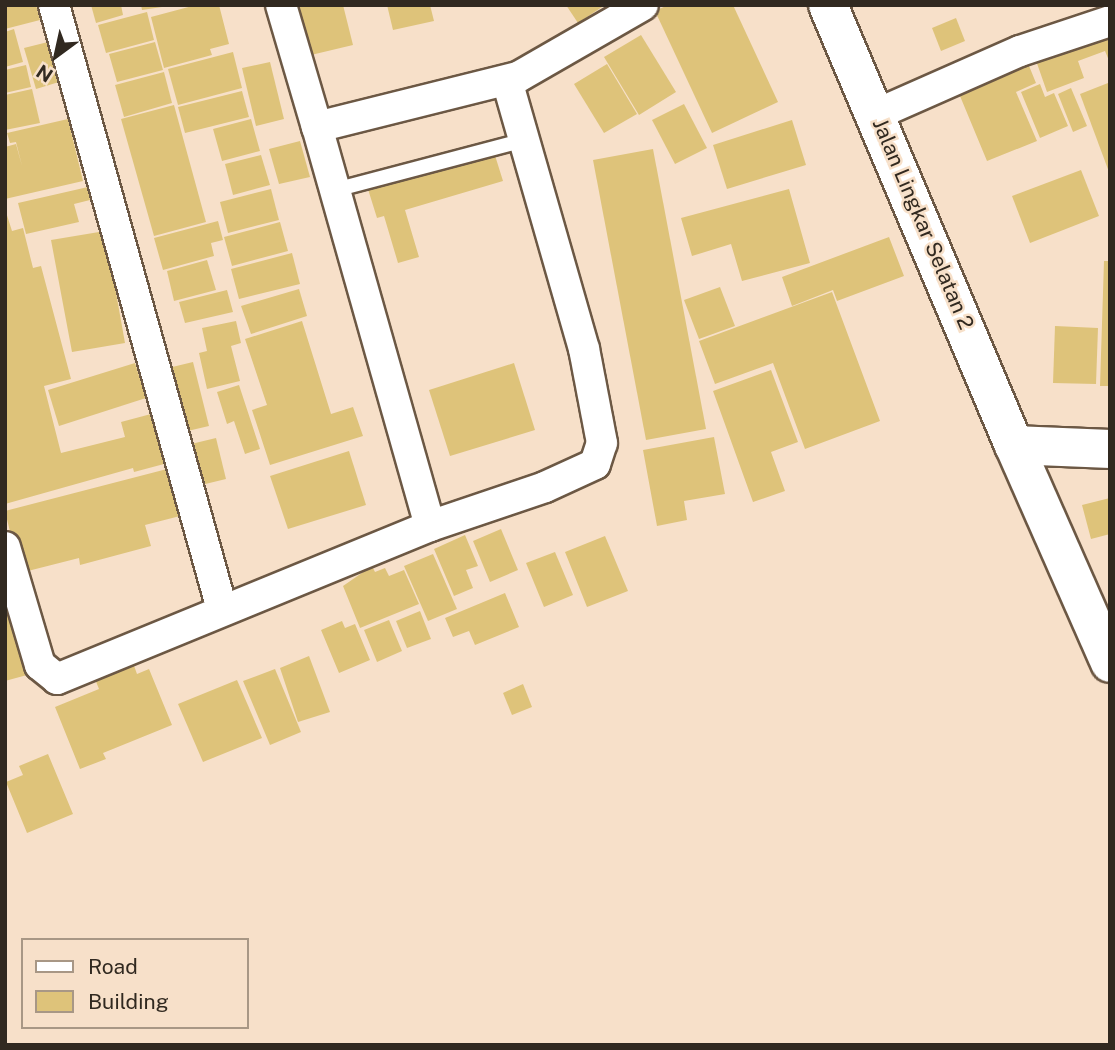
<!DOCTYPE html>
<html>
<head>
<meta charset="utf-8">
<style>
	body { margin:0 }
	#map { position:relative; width:1115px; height:1050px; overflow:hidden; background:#f7e0c9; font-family:"Public Sans",sans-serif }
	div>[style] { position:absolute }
	.building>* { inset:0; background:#dec37a }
	.roads { filter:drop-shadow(2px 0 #6c5844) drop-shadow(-2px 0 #6c5844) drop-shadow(0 2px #6c5844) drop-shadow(0 -2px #6c5844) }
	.service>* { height:14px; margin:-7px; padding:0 7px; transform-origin:7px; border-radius:7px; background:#fff }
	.minor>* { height:30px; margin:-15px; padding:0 15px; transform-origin:15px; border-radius:15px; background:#fff }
	.primary>* { height:38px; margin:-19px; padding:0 19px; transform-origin:19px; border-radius:19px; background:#fff }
	.trunk>* { height:38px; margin:-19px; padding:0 19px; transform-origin:19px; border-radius:19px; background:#fff }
	span { translate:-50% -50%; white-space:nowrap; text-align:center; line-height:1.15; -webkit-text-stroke:5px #f7e0c9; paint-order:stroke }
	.street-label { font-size:21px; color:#312920 }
	.frame { position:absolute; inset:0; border:7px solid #312920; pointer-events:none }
	.legend { position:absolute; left:21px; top:938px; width:228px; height:91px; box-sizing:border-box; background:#f7e0c9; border:2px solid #a89785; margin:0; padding:9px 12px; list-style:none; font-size:21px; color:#312920 }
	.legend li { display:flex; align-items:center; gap:14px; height:35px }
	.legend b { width:35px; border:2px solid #a89785 }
	.north { position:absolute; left:21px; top:21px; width:70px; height:70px; -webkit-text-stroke:5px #f7e0c9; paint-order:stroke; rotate:213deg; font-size:19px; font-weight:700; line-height:28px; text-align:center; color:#312920 }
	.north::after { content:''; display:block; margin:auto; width:24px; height:32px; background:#312920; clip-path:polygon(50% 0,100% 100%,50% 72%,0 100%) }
</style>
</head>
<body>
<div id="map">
	<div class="building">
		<div style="clip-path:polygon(11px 5px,36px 5px,40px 20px,5px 29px,5px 7px)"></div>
		<div style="clip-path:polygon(91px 5px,121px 5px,123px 15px,96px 23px)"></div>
		<div style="clip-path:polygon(141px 5px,161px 5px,162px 7px,142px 10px)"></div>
		<div style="clip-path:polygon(196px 5px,219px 5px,229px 44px,210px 49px,212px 55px,164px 68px,151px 17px)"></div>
		<div style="clip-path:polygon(299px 5px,343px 5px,353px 45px,311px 55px)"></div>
		<div style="clip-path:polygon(387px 5px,430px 5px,434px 21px,393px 30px)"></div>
		<div style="clip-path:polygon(566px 5px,605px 5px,578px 23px)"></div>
		<div style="clip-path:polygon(668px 5px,733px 5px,778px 102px,712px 133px,655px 11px)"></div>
		<div style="clip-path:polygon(147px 12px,154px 40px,106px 53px,98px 25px)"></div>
		<div style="clip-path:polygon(956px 18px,965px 41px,941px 51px,932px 28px)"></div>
		<div style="clip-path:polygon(1110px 24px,1110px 63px,1105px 51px,1078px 61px,1084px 78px,1047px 92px,1033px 52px)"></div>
		<div style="clip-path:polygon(14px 29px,23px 62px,5px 67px,5px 32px)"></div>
		<div style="clip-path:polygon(641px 35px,676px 92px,639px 115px,604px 57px)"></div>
		<div style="clip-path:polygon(48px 42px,59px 82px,36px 89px,24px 48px)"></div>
		<div style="clip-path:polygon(155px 42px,163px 70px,117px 82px,109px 54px)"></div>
		<div style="clip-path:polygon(233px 52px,242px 88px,178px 105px,168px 69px)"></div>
		<div style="clip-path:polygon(1025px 56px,1036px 83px,1016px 92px,1037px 141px,987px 161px,955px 84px)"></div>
		<div style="clip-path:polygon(270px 62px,284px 119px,256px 126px,242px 68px)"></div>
		<div style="clip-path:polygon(607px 64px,637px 114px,604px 133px,574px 84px)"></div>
		<div style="clip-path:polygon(26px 65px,31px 87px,5px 93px,5px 70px)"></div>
		<div style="clip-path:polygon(164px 72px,172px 103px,124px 117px,115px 85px)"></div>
		<div style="clip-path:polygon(1108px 83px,1110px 90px,1109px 172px,1080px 94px)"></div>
		<div style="clip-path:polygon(1040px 84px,1045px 97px,1054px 93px,1068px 126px,1040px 138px,1021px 92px)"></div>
		<div style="clip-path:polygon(1071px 88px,1087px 126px,1073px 132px,1058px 94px)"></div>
		<div style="clip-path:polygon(32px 89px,40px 123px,5px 130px,5px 95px)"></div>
		<div style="clip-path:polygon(242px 91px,249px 117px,185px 133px,178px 107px)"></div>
		<div style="clip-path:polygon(684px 104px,707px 148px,675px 164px,652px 120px)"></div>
		<div style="clip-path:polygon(174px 105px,206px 222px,154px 236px,121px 119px)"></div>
		<div style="clip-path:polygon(68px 119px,83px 181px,5px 199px,5px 147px,16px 144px,22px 166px,16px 142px,10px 143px,7px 133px)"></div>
		<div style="clip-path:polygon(251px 119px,260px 151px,222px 161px,213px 129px)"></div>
		<div style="clip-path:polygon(792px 120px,806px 165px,727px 189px,713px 145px)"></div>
		<div style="clip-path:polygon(300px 141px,310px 177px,279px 184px,269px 149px)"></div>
		<div style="clip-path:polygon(493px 149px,503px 181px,405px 210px,419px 257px,398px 263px,384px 216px,377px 218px,367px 186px)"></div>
		<div style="clip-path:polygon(653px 149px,706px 429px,646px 440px,593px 160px)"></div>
		<div style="clip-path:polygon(261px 155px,270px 185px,233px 195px,225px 164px)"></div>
		<div style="clip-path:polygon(1081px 170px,1099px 216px,1030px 243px,1012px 196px)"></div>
		<div style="clip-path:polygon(88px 187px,90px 200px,74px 204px,79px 222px,26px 234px,18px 203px)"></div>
		<div style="clip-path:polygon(271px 189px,279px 220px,228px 233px,220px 202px)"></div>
		<div style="clip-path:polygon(789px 189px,810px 263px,742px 281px,731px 244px,692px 256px,681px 218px)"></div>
		<div style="clip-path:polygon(5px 209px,12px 231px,23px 228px,33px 268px,41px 266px,71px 379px,44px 386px,61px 453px,125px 437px,121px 422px,151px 414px,164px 464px,134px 472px,133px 468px,5px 504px)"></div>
		<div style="clip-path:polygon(218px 221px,223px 240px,211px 243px,214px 256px,163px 270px,154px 238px)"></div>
		<div style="clip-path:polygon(280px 222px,288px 251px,232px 266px,224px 237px)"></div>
		<div style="clip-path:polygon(105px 231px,125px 343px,72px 352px,51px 240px)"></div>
		<div style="clip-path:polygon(889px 237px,904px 276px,837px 301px,833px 290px,792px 306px,782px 277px)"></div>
		<div style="clip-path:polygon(292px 253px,300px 284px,239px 299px,231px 269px)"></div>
		<div style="clip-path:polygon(207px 260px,216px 290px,174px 301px,167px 271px)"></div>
		<div style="clip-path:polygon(1104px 261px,1110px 261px,1110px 386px,1100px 386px)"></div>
		<div style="clip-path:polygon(720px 287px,735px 326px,699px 339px,684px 300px)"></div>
		<div style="clip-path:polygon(299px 289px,307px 316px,251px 334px,241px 306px)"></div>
		<div style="clip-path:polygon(227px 290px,233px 312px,185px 323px,179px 302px)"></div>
		<div style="clip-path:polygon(832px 292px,880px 421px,805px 449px,773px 363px,715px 384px,699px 341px)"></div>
		<div style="clip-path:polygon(236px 321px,241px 343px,231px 346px,240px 381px,207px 389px,199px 353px,207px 351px,202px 328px)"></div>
		<div style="clip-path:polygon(302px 321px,331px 414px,353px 407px,363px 436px,270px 465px,252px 410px,267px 405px,245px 339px)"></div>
		<div style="clip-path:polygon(1055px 326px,1098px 328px,1096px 384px,1053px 383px)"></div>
		<div style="clip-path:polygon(193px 362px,209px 426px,179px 433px,164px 369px)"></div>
		<div style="clip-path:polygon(135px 363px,146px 398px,59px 426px,48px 390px)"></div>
		<div style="clip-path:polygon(514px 363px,535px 430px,450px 456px,429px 390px)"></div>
		<div style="clip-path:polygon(771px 370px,798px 442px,771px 452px,785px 491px,753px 502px,713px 391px)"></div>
		<div style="clip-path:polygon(239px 385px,260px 449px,245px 454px,234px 421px,227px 424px,217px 392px)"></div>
		<div style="clip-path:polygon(714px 437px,725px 494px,684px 501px,687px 520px,657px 526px,643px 450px)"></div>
		<div style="clip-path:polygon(216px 438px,226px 479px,197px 486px,187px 445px)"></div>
		<div style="clip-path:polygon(349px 451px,366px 505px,288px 529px,270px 476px)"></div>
		<div style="clip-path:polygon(167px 469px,180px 516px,145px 525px,151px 546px,80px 565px,79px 558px,20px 573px,5px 511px)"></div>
		<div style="clip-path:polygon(1110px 498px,1110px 534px,1091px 539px,1082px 505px)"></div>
		<div style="clip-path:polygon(501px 529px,518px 570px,490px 582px,473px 541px)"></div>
		<div style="clip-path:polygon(465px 535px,478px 566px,466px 570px,473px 588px,454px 596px,434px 549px)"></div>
		<div style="clip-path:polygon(605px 536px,628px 591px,587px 607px,565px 552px)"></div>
		<div style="clip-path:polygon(555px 552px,573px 595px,544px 607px,526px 563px)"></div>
		<div style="clip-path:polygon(433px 554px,457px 609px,428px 621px,404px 566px)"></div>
		<div style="clip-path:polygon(372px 566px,375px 572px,385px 568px,389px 576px,404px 570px,419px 604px,360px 628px,343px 586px)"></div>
		<div style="clip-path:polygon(505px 593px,519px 627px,475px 645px,469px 631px,453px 637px,445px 618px)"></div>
		<div style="clip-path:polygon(7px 609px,27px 675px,5px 681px,5px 610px)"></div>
		<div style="clip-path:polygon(420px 611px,431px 639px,407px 648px,396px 621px)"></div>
		<div style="clip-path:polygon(389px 620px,402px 651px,377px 662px,364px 630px)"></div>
		<div style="clip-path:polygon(342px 621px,345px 628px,355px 624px,370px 660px,339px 673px,321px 630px)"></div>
		<div style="clip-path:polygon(309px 656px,330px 712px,298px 722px,280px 668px)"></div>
		<div style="clip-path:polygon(133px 663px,137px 674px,149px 669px,172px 725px,103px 753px,106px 759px,80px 769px,55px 707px,99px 689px,95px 679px)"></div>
		<div style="clip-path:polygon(275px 669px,301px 732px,270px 745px,243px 681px)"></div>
		<div style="clip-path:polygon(237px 680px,262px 738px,203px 762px,178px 704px)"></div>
		<div style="clip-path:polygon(523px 684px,532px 707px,512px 715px,503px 693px)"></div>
		<div style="clip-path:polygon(48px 754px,73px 814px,27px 833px,6px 782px,23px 775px,19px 766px)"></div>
	</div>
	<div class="roads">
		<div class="service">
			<div style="left:335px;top:190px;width:196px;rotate:-14.8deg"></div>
		</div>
		<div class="minor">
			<div style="left:54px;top:5px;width:627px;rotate:74.46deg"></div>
			<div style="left:281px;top:5px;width:127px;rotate:73.6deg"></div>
			<div style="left:317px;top:127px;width:207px;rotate:-14deg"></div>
			<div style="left:518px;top:77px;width:144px;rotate:-29.9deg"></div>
			<div style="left:877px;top:114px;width:156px;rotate:-23.8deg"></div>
			<div style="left:1020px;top:51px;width:95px;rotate:-18.4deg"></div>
			<div style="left:430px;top:526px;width:121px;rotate:-18.7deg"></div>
			<div style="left:545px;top:487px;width:55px;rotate:-24.7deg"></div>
			<div style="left:595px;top:464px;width:22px;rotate:-72deg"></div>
			<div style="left:602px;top:443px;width:96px;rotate:-100.8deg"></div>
			<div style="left:584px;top:349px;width:279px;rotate:-106deg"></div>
			<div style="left:5px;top:547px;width:123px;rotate:73.5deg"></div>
			<div style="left:40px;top:665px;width:22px;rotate:39deg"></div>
			<div style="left:57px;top:679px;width:403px;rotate:-22.3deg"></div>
			<div style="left:430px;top:526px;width:415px;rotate:-105.8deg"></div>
		</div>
		<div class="primary">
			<div style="left:1014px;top:445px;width:238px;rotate:66.2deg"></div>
		</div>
		<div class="trunk">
			<div style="left:828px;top:5px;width:478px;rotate:67.1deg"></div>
			<div style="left:1014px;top:445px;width:96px;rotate:2.4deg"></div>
		</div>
	</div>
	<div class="street-label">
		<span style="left:923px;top:224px;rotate:67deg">Jalan Lingkar Selatan 2</span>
	</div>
	<div class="frame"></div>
	<ul class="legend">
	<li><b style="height:9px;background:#fff"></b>Road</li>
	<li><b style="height:19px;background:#dec37a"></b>Building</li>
	</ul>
	<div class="north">N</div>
</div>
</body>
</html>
